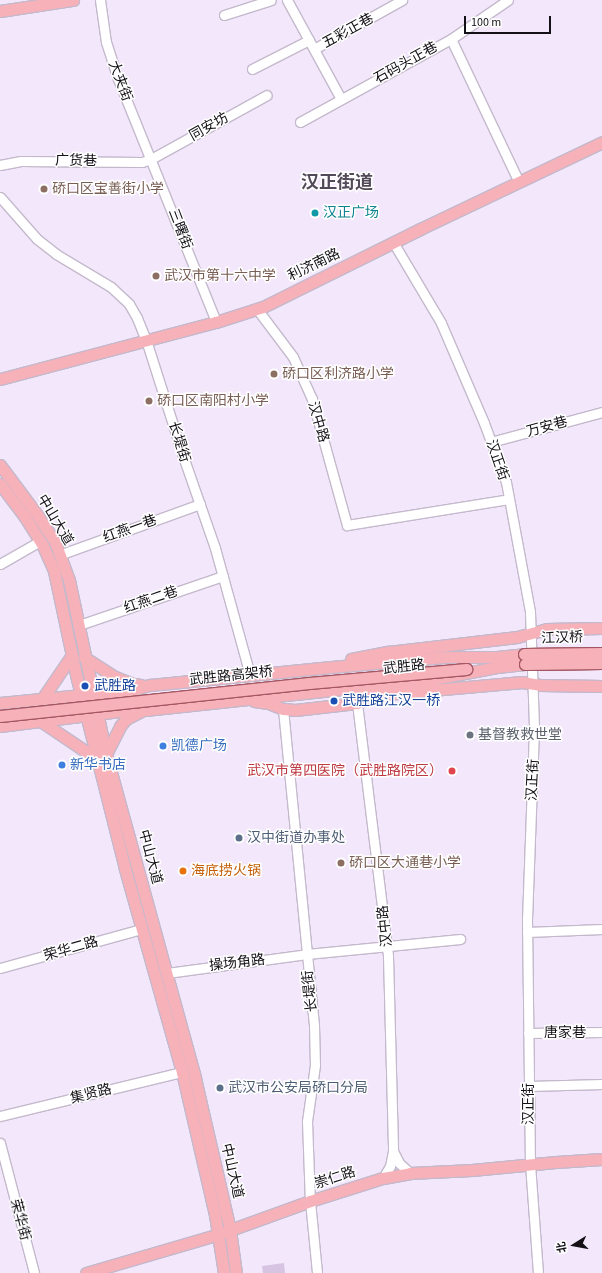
<!DOCTYPE html>
<html>
<head>
<meta charset="utf-8">
<style>
	body { margin:0 }
	#map { position:relative; width:602px; height:1273px; overflow:hidden; background:#f3e8fb; font-family:"Source Sans 3","Noto Sans SC",sans-serif }
	div>[style] { position:absolute }
	.green>* { inset:0; background:#d7c4e3 }
	.roads { filter:drop-shadow(1px 0 #c4b9cc) drop-shadow(-1px 0 #c4b9cc) drop-shadow(0 1px #c4b9cc) drop-shadow(0 -1px #c4b9cc) }
	.minor>* { height:9px; margin:-4.5px; padding:0 4.5px; transform-origin:4.5px; border-radius:4.5px; background:#fff }
	.major>* { height:11px; margin:-5.5px; padding:0 5.5px; transform-origin:5.5px; border-radius:5.5px; background:#f7b1b9 }
	.bridges { filter:drop-shadow(1px 0 #a45762) drop-shadow(-1px 0 #a45762) drop-shadow(0 1px #a45762) drop-shadow(0 -1px #a45762) }
	.major-bridge>* { height:11px; margin:-5.5px; padding:0 5.5px; transform-origin:5.5px; border-radius:5.5px; background:#f7b1b9 }
	.dots>* { width:11px; height:11px; translate:-50% -50%; box-sizing:border-box; border:2px solid #fff; border-radius:50% }
	span { translate:-50% -50%; white-space:nowrap; text-align:center; line-height:1.15; -webkit-text-stroke:3px #fff; paint-order:stroke }
	.street-label { font-size:14px; color:#131016 }
	.education-label { font-size:14px; color:#785e54 }
	.left { translate:0 -50%; text-align:left }
	.culture-label { font-size:14px; color:#0d838f }
	.transit-label { font-size:14px; color:#164399 }
	.worship-label { font-size:14px; color:#5b616d }
	.shop-label { font-size:14px; color:#366cbe }
	.health-label { font-size:14px; color:#be3a42 }
	.right { translate:-100% -50%; text-align:right }
	.service-label { font-size:14px; color:#4e5e75 }
	.food-label { font-size:14px; color:#c56008 }
	.district-label { font-size:18px; color:#534a59; font-weight:700 }
	.north { position:absolute; left:554px; top:1225px; width:40px; height:40px; -webkit-text-stroke:3px #fff; paint-order:stroke; rotate:259deg; font-size:11px; font-weight:700; line-height:16px; text-align:center; color:#131016 }
	.north::after { content:''; display:block; margin:auto; width:14px; height:18px; background:#131016; clip-path:polygon(50% 0,100% 100%,50% 72%,0 100%) }
	.scale { position:absolute; left:464px; top:16px; width:87px; height:18px; box-sizing:border-box; border:2px solid #131016; border-top:0; padding-left:5px; font-size:12px; line-height:14px; white-space:nowrap; color:#131016; -webkit-text-stroke:3px #fff; paint-order:stroke }
</style>
</head>
<body>
<div id="map">
	<div class="green">
		<div style="clip-path:polygon(284px 1263px,285px 1273px,263px 1273px,262px 1266px)"></div>
	</div>
	<div class="roads">
		<div class="minor">
			<div style="left:100px;top:0;width:42px;rotate:81.9deg"></div>
			<div style="left:106px;top:42px;width:39px;rotate:72deg"></div>
			<div style="left:118px;top:79px;width:262px;rotate:68deg"></div>
			<div style="left:287px;top:0;width:113px;rotate:61.4deg"></div>
			<div style="left:224px;top:15px;width:49px;rotate:-17.7deg"></div>
			<div style="left:451px;top:39px;width:158px;rotate:64.6deg"></div>
			<div style="left:314px;top:49px;width:101px;rotate:-29.1deg"></div>
			<div style="left:252px;top:69px;width:64px;rotate:-27deg"></div>
			<div style="left:300px;top:122px;width:172px;rotate:-28.8deg"></div>
			<div style="left:451px;top:39px;width:69px;rotate:-34.4deg"></div>
			<div style="left:0;top:165px;width:21px;rotate:-11deg"></div>
			<div style="left:21px;top:161px;width:121px;rotate:0.5deg"></div>
			<div style="left:142px;top:162px;width:9px;rotate:-18deg"></div>
			<div style="left:151px;top:159px;width:132px;rotate:-28.9deg"></div>
			<div style="left:0;top:197px;width:56px;rotate:48.6deg"></div>
			<div style="left:37px;top:239px;width:24px;rotate:38deg"></div>
			<div style="left:56px;top:254px;width:64px;rotate:31deg"></div>
			<div style="left:111px;top:287px;width:25px;rotate:43deg"></div>
			<div style="left:129px;top:304px;width:16px;rotate:60deg"></div>
			<div style="left:137px;top:318px;width:24px;rotate:68deg"></div>
			<div style="left:146px;top:340px;width:125px;rotate:72.3deg"></div>
			<div style="left:184px;top:459px;width:94px;rotate:70.8deg"></div>
			<div style="left:215px;top:548px;width:132px;rotate:74.6deg"></div>
			<div style="left:393px;top:242px;width:94px;rotate:59.3deg"></div>
			<div style="left:441px;top:323px;width:109px;rotate:66.7deg"></div>
			<div style="left:484px;top:423px;width:63px;rotate:69.6deg"></div>
			<div style="left:506px;top:482px;width:132px;rotate:79.5deg"></div>
			<div style="left:530px;top:612px;width:117px;rotate:88deg"></div>
			<div style="left:534px;top:729px;width:190px;rotate:92.1deg"></div>
			<div style="left:527px;top:919px;width:245px;rotate:89.3deg"></div>
			<div style="left:530px;top:1164px;width:109px;rotate:85.8deg"></div>
			<div style="left:257px;top:309px;width:60px;rotate:53.1deg"></div>
			<div style="left:293px;top:357px;width:46px;rotate:65.7deg"></div>
			<div style="left:312px;top:399px;width:131px;rotate:74.5deg"></div>
			<div style="left:347px;top:525px;width:164px;rotate:-9.1deg"></div>
			<div style="left:491px;top:442px;width:115px;rotate:-15.1deg"></div>
			<div style="left:59px;top:555px;width:150px;rotate:-19.9deg"></div>
			<div style="left:0;top:564px;width:46px;rotate:-29.9deg"></div>
			<div style="left:79px;top:625px;width:152px;rotate:-18.8deg"></div>
			<div style="left:357px;top:703px;width:255px;rotate:83deg"></div>
			<div style="left:388px;top:956px;width:195px;rotate:88.5deg"></div>
			<div style="left:393px;top:1151px;width:15px;rotate:101deg"></div>
			<div style="left:390px;top:1166px;width:14px;rotate:120deg"></div>
			<div style="left:283px;top:709px;width:318px;rotate:84.4deg"></div>
			<div style="left:314px;top:1025px;width:40px;rotate:88.6deg"></div>
			<div style="left:315px;top:1065px;width:57px;rotate:98.1deg"></div>
			<div style="left:307px;top:1121px;width:80px;rotate:87.9deg"></div>
			<div style="left:310px;top:1201px;width:72px;rotate:84.4deg"></div>
			<div style="left:527px;top:932px;width:75px;rotate:-2.3deg"></div>
			<div style="left:0;top:968px;width:147px;rotate:-15.4deg"></div>
			<div style="left:167px;top:973px;width:141px;rotate:-7.7deg"></div>
			<div style="left:307px;top:954px;width:154px;rotate:-5.6deg"></div>
			<div style="left:528px;top:1033px;width:74px;rotate:-0.8deg"></div>
			<div style="left:529px;top:1086px;width:73px;rotate:-1.6deg"></div>
			<div style="left:0;top:1116px;width:187px;rotate:-13.6deg"></div>
			<div style="left:0;top:1143px;width:134px;rotate:75.3deg"></div>
			<div style="left:393px;top:1151px;width:13px;rotate:63deg"></div>
			<div style="left:399px;top:1163px;width:15px;rotate:42deg"></div>
		</div>
		<div class="major">
			<div style="left:0;top:11px;width:74px;rotate:-8.6deg"></div>
			<div style="left:0;top:379px;width:223px;rotate:-14.8deg"></div>
			<div style="left:216px;top:322px;width:49px;rotate:-17.7deg"></div>
			<div style="left:263px;top:307px;width:175px;rotate:-26.4deg"></div>
			<div style="left:420px;top:229px;width:202px;rotate:-25.5deg"></div>
			<div style="left:0;top:465px;width:64px;rotate:53.3deg"></div>
			<div style="left:38px;top:516px;width:31px;rotate:57deg"></div>
			<div style="left:55px;top:542px;width:40px;rotate:69.8deg"></div>
			<div style="left:69px;top:580px;width:178px;rotate:78deg"></div>
			<div style="left:106px;top:754px;width:336px;rotate:74.6deg"></div>
			<div style="left:195px;top:1078px;width:156px;rotate:77deg"></div>
			<div style="left:230px;top:1230px;width:43px;rotate:82.1deg"></div>
			<div style="left:0;top:484px;width:41px;rotate:52.9deg"></div>
			<div style="left:25px;top:517px;width:34px;rotate:58deg"></div>
			<div style="left:43px;top:546px;width:27px;rotate:66deg"></div>
			<div style="left:54px;top:571px;width:110px;rotate:78deg"></div>
			<div style="left:77px;top:679px;width:196px;rotate:75.8deg"></div>
			<div style="left:125px;top:869px;width:211px;rotate:74.3deg"></div>
			<div style="left:182px;top:1072px;width:147px;rotate:77deg"></div>
			<div style="left:215px;top:1215px;width:59px;rotate:81.2deg"></div>
			<div style="left:84px;top:657px;width:37px;rotate:33deg"></div>
			<div style="left:115px;top:677px;width:19px;rotate:21deg"></div>
			<div style="left:133px;top:684px;width:8px;rotate:7deg"></div>
			<div style="left:351px;top:659px;width:38px;rotate:-11deg"></div>
			<div style="left:388px;top:652px;width:130px;rotate:-6.6deg"></div>
			<div style="left:517px;top:637px;width:30px;rotate:-15deg"></div>
			<div style="left:546px;top:629px;width:56px;rotate:-1deg"></div>
			<div style="left:42px;top:699px;width:53px;rotate:-55.7deg"></div>
			<div style="left:254px;top:701px;width:14px;rotate:8deg"></div>
			<div style="left:268px;top:703px;width:16px;rotate:22deg"></div>
			<div style="left:283px;top:709px;width:12px;rotate:5deg"></div>
			<div style="left:295px;top:710px;width:62px;rotate:-6.4deg"></div>
			<div style="left:357px;top:703px;width:21px;rotate:-23deg"></div>
			<div style="left:376px;top:695px;width:147px;rotate:-5.1deg"></div>
			<div style="left:522px;top:682px;width:18px;rotate:9deg"></div>
			<div style="left:540px;top:685px;width:62px;rotate:0.9deg"></div>
			<div style="left:0;top:703px;width:133px;rotate:-5.6deg"></div>
			<div style="left:132px;top:690px;width:19px;rotate:-16deg"></div>
			<div style="left:150px;top:685px;width:182px;rotate:-5.7deg"></div>
			<div style="left:331px;top:667px;width:114px;rotate:-5deg"></div>
			<div style="left:445px;top:657px;width:52px"></div>
			<div style="left:497px;top:657px;width:27px;rotate:-6deg"></div>
			<div style="left:42px;top:722px;width:66px;rotate:33.9deg"></div>
			<div style="left:0;top:726px;width:121px;rotate:-7.1deg"></div>
			<div style="left:120px;top:711px;width:25px;rotate:-2deg"></div>
			<div style="left:145px;top:710px;width:290px;rotate:-6.1deg"></div>
			<div style="left:433px;top:679px;width:65px;rotate:-10.6deg"></div>
			<div style="left:497px;top:667px;width:28px;rotate:-6deg"></div>
			<div style="left:106px;top:754px;width:31px;rotate:-63deg"></div>
			<div style="left:120px;top:726px;width:9px;rotate:-49deg"></div>
			<div style="left:126px;top:719px;width:17px;rotate:-28deg"></div>
			<div style="left:86px;top:1273px;width:139px;rotate:-16.3deg"></div>
			<div style="left:219px;top:1234px;width:97px;rotate:-19.9deg"></div>
			<div style="left:310px;top:1201px;width:77px;rotate:-17.5deg"></div>
			<div style="left:383px;top:1178px;width:27px;rotate:-10deg"></div>
			<div style="left:410px;top:1173px;width:62px;rotate:-2.8deg"></div>
			<div style="left:472px;top:1170px;width:84px;rotate:-5.4deg"></div>
			<div style="left:556px;top:1162px;width:46px;rotate:-3.7deg"></div>
		</div>
	</div>
	<div class="bridges">
		<div class="major-bridge">
			<div style="left:524px;top:654px;width:78px;rotate:-0.7deg"></div>
			<div style="left:525px;top:664px;width:77px;rotate:-0.7deg"></div>
			<div style="left:0;top:716px;width:311px;rotate:-6.1deg"></div>
			<div style="left:309px;top:683px;width:158px;rotate:-5.1deg"></div>
		</div>
	</div>
	<div class="dots">
		<div style="left:44px;top:189px;background:#8d6e63"></div>
		<div style="left:315px;top:213px;background:#0f9aa8"></div>
		<div style="left:156px;top:276px;background:#8d6e63"></div>
		<div style="left:274px;top:374px;background:#8d6e63"></div>
		<div style="left:149px;top:401px;background:#8d6e63"></div>
		<div style="left:85px;top:686px;background:#1a4fb4"></div>
		<div style="left:334px;top:701px;background:#1a4fb4"></div>
		<div style="left:470px;top:735px;background:#6b7280"></div>
		<div style="left:163px;top:746px;background:#3f7fe0"></div>
		<div style="left:62px;top:765px;background:#3f7fe0"></div>
		<div style="left:452px;top:771px;background:#e0444e"></div>
		<div style="left:239px;top:838px;background:#5c6f8a"></div>
		<div style="left:341px;top:863px;background:#8d6e63"></div>
		<div style="left:183px;top:871px;background:#e8710a"></div>
		<div style="left:220px;top:1088px;background:#5c6f8a"></div>
	</div>
	<div class="street-label">
		<span style="left:348px;top:31px;rotate:-29deg">五彩正巷</span>
		<span style="left:406px;top:63px;rotate:-29deg">石码头正巷</span>
		<span style="left:120px;top:81px;rotate:69deg">大夹街</span>
		<span style="left:209px;top:127px;rotate:-29deg">同安坊</span>
		<span style="left:76px;top:161px;rotate:1deg">广货巷</span>
		<span style="left:180px;top:229px;rotate:69deg">三曙街</span>
		<span style="left:314px;top:265px;rotate:-26deg">利济南路</span>
		<span style="left:318px;top:422px;rotate:74deg">汉中路</span>
		<span style="left:547px;top:427px;rotate:-15deg">万安巷</span>
		<span style="left:179px;top:442px;rotate:73deg">长堤街</span>
		<span style="left:497px;top:460px;rotate:71deg">汉正街</span>
		<span style="left:55px;top:520px;rotate:59deg">中山大道</span>
		<span style="left:130px;top:529px;rotate:-20deg">红燕一巷</span>
		<span style="left:151px;top:600px;rotate:-19deg">红燕二巷</span>
		<span style="left:562px;top:638px;rotate:-2deg">江汉桥</span>
		<span style="left:404px;top:667px;rotate:-6deg">武胜路</span>
		<span style="left:231px;top:676px;rotate:-6deg">武胜路高架桥</span>
		<span style="left:533px;top:780px;rotate:-87deg">汉正街</span>
		<span style="left:150px;top:857px;rotate:75deg">中山大道</span>
		<span style="left:385px;top:926px;rotate:-96deg">汉中路</span>
		<span style="left:71px;top:949px;rotate:-16deg">荣华二路</span>
		<span style="left:237px;top:963px;rotate:-7deg">操场角路</span>
		<span style="left:310px;top:991px;rotate:-96deg">长堤街</span>
		<span style="left:565px;top:1033px">唐家巷</span>
		<span style="left:91px;top:1094px;rotate:-14deg">集贤路</span>
		<span style="left:529px;top:1104px;rotate:-90deg">汉正街</span>
		<span style="left:232px;top:1171px;rotate:77deg">中山大道</span>
		<span style="left:335px;top:1178px;rotate:-18deg">崇仁路</span>
		<span style="left:20px;top:1220px;rotate:75deg">荣华街</span>
	</div>
	<div class="education-label">
		<span class="left" style="left:52px;top:189px">硚口区宝善街小学</span>
		<span class="left" style="left:164px;top:276px">武汉市第十六中学</span>
		<span class="left" style="left:282px;top:374px">硚口区利济路小学</span>
		<span class="left" style="left:157px;top:401px">硚口区南阳村小学</span>
		<span class="left" style="left:349px;top:863px">硚口区大通巷小学</span>
	</div>
	<div class="culture-label">
		<span class="left" style="left:323px;top:213px">汉正广场</span>
	</div>
	<div class="transit-label">
		<span class="left" style="left:94px;top:686px">武胜路</span>
		<span class="left" style="left:342px;top:701px">武胜路江汉一桥</span>
	</div>
	<div class="worship-label">
		<span class="left" style="left:478px;top:735px">基督教救世堂</span>
	</div>
	<div class="shop-label">
		<span class="left" style="left:171px;top:746px">凯德广场</span>
		<span class="left" style="left:70px;top:765px">新华书店</span>
	</div>
	<div class="health-label">
		<span class="right" style="left:443px;top:771px">武汉市第四医院（武胜路院区）</span>
	</div>
	<div class="service-label">
		<span class="left" style="left:247px;top:838px">汉中街道办事处</span>
		<span class="left" style="left:228px;top:1088px">武汉市公安局硚口分局</span>
	</div>
	<div class="food-label">
		<span class="left" style="left:191px;top:871px">海底捞火锅</span>
	</div>
	<div class="district-label">
		<span style="left:337px;top:183px">汉正街道</span>
	</div>
	<div class="north">北</div>
	<div class="scale">100 m</div>
</div>
</body>
</html>
